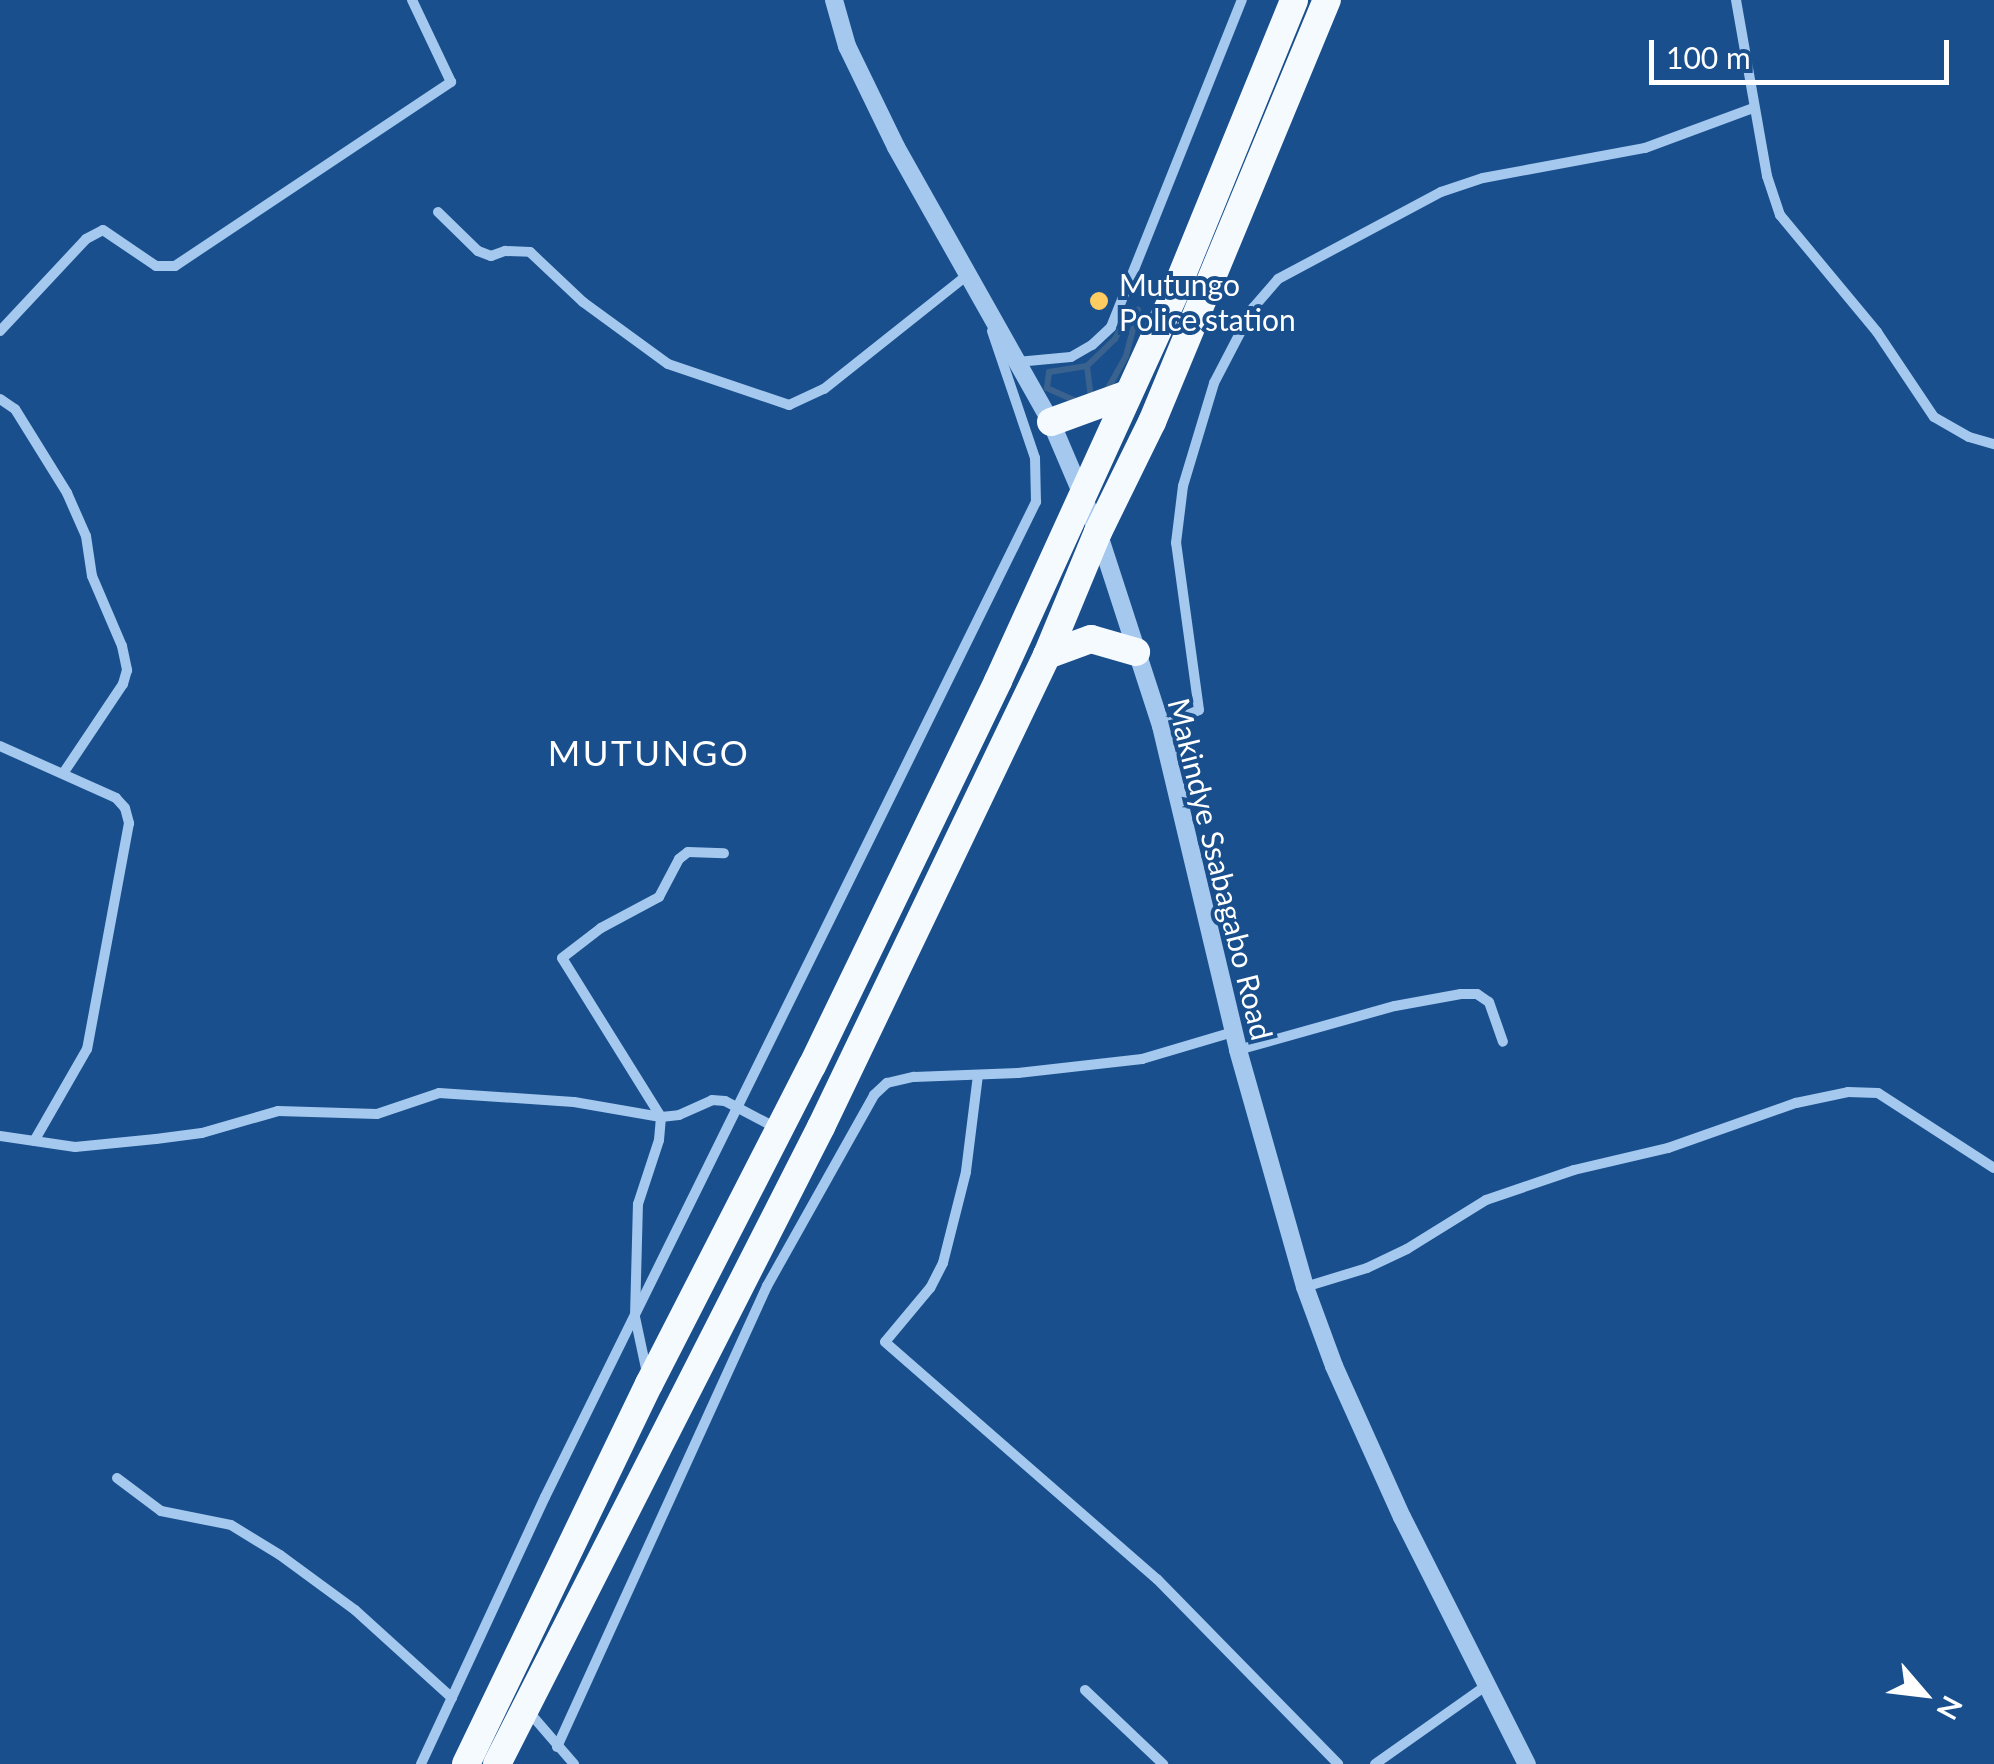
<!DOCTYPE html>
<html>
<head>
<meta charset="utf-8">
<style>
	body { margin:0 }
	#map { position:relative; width:1994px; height:1764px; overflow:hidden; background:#194f8d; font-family:Lato,sans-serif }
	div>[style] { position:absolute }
	.stream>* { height:6px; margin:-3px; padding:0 3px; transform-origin:3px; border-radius:3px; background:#3a628e }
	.minor>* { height:10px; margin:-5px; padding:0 5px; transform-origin:5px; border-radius:5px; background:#a4c8ee }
	.tertiary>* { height:18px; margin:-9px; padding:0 9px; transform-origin:9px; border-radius:9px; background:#a4c8ee }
	.trunk>* { height:28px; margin:-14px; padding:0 14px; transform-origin:14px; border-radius:14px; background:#f5faff }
	.dots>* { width:28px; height:28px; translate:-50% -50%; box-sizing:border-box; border:5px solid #194f8d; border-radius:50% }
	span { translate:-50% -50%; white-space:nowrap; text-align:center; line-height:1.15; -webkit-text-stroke:8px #194f8d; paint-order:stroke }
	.poi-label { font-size:30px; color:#fff }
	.left { translate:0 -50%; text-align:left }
	.street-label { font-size:30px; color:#fff }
	.quarter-label { font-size:35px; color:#fff; letter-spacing:2.5px }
	.north { position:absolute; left:1874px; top:1644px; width:100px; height:100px; -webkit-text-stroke:8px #194f8d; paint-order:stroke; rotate:118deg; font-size:28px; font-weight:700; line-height:40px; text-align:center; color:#fff }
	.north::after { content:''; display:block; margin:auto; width:35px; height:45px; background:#fff; clip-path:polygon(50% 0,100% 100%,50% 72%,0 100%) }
	.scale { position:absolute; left:1649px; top:40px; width:300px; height:45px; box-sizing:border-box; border:5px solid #fff; border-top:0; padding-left:12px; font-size:30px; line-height:35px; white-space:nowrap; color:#fff; -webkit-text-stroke:8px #194f8d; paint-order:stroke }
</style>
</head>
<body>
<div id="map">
	<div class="stream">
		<div style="left:1087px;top:366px;width:33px;rotate:83deg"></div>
		<div style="left:1106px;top:392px;width:41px;rotate:-60.9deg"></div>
		<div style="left:1126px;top:356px;width:48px;rotate:-75.4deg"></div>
		<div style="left:1076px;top:401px;width:32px;rotate:-156deg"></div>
		<div style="left:1047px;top:388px;width:16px;rotate:-83deg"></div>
		<div style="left:1049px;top:372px;width:38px;rotate:-9deg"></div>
		<div style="left:1087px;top:366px;width:39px;rotate:-44deg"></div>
		<div style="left:1115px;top:339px;width:21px;rotate:-62deg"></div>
	</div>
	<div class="minor">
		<div style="left:1736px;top:0;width:179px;rotate:80deg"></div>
		<div style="left:1767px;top:176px;width:41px;rotate:71.6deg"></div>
		<div style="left:1780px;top:215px;width:152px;rotate:50.3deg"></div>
		<div style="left:1877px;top:332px;width:102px;rotate:56.2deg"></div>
		<div style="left:1934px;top:417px;width:40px;rotate:29.7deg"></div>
		<div style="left:1969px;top:437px;width:26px;rotate:16deg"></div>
		<div style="left:438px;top:212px;width:56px;rotate:44.3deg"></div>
		<div style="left:478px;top:251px;width:14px;rotate:21deg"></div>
		<div style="left:491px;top:256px;width:15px;rotate:-20deg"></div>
		<div style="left:505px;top:251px;width:25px;rotate:2deg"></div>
		<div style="left:530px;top:252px;width:73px;rotate:43.3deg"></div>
		<div style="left:583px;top:302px;width:105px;rotate:36.1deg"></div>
		<div style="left:668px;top:364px;width:128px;rotate:18.7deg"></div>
		<div style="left:789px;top:405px;width:38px;rotate:-25deg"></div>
		<div style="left:824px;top:389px;width:181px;rotate:-38.5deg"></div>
		<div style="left:0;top:331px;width:126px;rotate:-46.9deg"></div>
		<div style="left:86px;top:239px;width:19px;rotate:-28deg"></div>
		<div style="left:103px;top:230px;width:64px;rotate:34.2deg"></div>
		<div style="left:156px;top:266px;width:19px"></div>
		<div style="left:175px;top:266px;width:332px;rotate:-33.7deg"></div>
		<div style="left:451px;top:82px;width:91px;rotate:-115.4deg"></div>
		<div style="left:1017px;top:362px;width:54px;rotate:-5.3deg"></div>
		<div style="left:1071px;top:357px;width:24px;rotate:-30deg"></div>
		<div style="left:1092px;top:345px;width:26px;rotate:-43deg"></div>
		<div style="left:1111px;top:327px;width:352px;rotate:-68.2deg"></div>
		<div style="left:0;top:399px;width:18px;rotate:34deg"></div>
		<div style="left:15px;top:409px;width:99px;rotate:58.2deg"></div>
		<div style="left:67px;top:493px;width:47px;rotate:66.2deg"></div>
		<div style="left:86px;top:536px;width:40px;rotate:81.5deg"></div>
		<div style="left:92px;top:576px;width:76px;rotate:66.8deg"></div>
		<div style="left:122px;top:646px;width:25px;rotate:78deg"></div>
		<div style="left:127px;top:670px;width:15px;rotate:106deg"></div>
		<div style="left:123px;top:684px;width:106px;rotate:123.8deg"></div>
		<div style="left:1161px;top:726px;width:41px;rotate:-22.8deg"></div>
		<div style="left:1199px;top:710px;width:169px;rotate:-97.8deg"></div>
		<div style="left:1176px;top:543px;width:57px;rotate:-83deg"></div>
		<div style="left:1183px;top:486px;width:108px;rotate:-73.2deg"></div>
		<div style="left:1214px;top:383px;width:85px;rotate:-62.5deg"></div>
		<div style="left:1253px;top:308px;width:38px;rotate:-49deg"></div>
		<div style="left:1278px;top:279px;width:185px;rotate:-28.1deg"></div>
		<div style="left:1441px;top:192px;width:44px;rotate:-18.4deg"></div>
		<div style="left:1483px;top:178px;width:165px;rotate:-10.5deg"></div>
		<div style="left:1645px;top:148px;width:115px;rotate:-20.3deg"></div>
		<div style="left:0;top:746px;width:127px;rotate:24.1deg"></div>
		<div style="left:116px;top:798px;width:13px;rotate:48deg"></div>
		<div style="left:125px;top:808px;width:16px;rotate:75deg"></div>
		<div style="left:129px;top:823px;width:230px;rotate:100.5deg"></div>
		<div style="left:87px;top:1049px;width:106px;rotate:119.9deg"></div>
		<div style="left:1238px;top:1050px;width:163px;rotate:-15.7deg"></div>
		<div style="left:1395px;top:1006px;width:67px;rotate:-10.3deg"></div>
		<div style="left:1461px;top:994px;width:16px"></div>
		<div style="left:1477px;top:994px;width:14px;rotate:34deg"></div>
		<div style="left:1489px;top:1002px;width:42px;rotate:70.7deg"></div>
		<div style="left:978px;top:1075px;width:98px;rotate:97.1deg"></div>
		<div style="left:966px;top:1172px;width:94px;rotate:104.2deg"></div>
		<div style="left:943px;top:1263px;width:28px;rotate:117deg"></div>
		<div style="left:930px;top:1288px;width:70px;rotate:129.8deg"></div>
		<div style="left:885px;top:1342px;width:361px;rotate:41.1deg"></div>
		<div style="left:1157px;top:1579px;width:259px;rotate:45.6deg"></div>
		<div style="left:0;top:1136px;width:76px;rotate:8.3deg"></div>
		<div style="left:75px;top:1147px;width:81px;rotate:-5.6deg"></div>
		<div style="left:156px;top:1139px;width:46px;rotate:-7.4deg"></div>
		<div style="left:202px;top:1133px;width:79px;rotate:-16.1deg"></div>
		<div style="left:278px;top:1111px;width:99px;rotate:1.7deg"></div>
		<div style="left:377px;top:1114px;width:65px;rotate:-18.7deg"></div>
		<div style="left:439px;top:1093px;width:135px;rotate:3.8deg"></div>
		<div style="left:574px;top:1102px;width:88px;rotate:9.8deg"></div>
		<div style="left:661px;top:1117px;width:18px;rotate:-6deg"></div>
		<div style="left:679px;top:1115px;width:36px;rotate:-24deg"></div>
		<div style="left:712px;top:1100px;width:13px;rotate:4deg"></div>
		<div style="left:725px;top:1101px;width:60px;rotate:27.8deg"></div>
		<div style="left:1305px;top:1287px;width:65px;rotate:-17deg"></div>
		<div style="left:1367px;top:1268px;width:44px;rotate:-25.4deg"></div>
		<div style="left:1407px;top:1249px;width:93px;rotate:-31.8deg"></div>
		<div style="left:1486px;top:1200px;width:93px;rotate:-18.8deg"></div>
		<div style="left:1574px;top:1170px;width:97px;rotate:-13.2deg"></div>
		<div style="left:1668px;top:1148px;width:136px;rotate:-19.4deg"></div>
		<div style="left:1796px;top:1103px;width:53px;rotate:-11.9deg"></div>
		<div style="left:1848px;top:1092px;width:30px;rotate:2deg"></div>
		<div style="left:1878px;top:1093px;width:138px;rotate:32.9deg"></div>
		<div style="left:647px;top:1373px;width:57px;rotate:-102.1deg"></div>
		<div style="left:635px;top:1317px;width:113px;rotate:-88.5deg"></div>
		<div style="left:638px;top:1204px;width:67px;rotate:-71.8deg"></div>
		<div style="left:659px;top:1140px;width:23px;rotate:-85deg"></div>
		<div style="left:661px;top:1117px;width:187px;rotate:-121.9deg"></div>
		<div style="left:562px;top:958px;width:49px;rotate:-37.6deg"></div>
		<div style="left:601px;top:928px;width:66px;rotate:-28.1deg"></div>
		<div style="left:659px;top:897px;width:43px;rotate:-62.2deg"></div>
		<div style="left:679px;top:859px;width:11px;rotate:-38deg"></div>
		<div style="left:688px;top:852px;width:36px;rotate:2deg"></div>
		<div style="left:117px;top:1478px;width:55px;rotate:36.9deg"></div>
		<div style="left:161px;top:1511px;width:71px;rotate:11.3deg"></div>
		<div style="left:231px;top:1525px;width:57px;rotate:31.5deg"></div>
		<div style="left:280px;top:1555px;width:93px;rotate:36.3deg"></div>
		<div style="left:355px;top:1610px;width:131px;rotate:42.2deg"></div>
		<div style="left:1085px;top:1690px;width:108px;rotate:43.5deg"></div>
		<div style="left:529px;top:1712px;width:69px;rotate:49.1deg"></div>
		<div style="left:557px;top:1747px;width:507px;rotate:-65.51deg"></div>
		<div style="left:767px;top:1286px;width:219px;rotate:-60.7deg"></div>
		<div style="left:874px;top:1095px;width:18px;rotate:-43deg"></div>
		<div style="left:887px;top:1083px;width:28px;rotate:-13deg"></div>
		<div style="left:914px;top:1077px;width:104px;rotate:-2.2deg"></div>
		<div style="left:1018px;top:1073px;width:125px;rotate:-6.4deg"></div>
		<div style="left:1142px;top:1059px;width:95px;rotate:-16.5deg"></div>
		<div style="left:421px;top:1764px;width:294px;rotate:-65.1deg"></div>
		<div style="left:545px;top:1497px;width:1110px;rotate:-63.74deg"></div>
		<div style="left:1036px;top:502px;width:44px;rotate:-91.3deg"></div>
		<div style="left:1035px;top:458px;width:134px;rotate:-108.7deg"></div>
		<div style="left:1375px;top:1764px;width:137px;rotate:-35.2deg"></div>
	</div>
	<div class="tertiary">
		<div style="left:834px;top:0;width:48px;rotate:74.2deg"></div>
		<div style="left:847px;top:46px;width:112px;rotate:64.1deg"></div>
		<div style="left:896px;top:147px;width:316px;rotate:60.6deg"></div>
		<div style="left:1051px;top:422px;width:120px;rotate:66.9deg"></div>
		<div style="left:1098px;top:532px;width:204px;rotate:72deg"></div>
		<div style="left:1161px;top:726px;width:333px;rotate:76.6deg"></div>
		<div style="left:1238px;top:1050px;width:246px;rotate:74.2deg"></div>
		<div style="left:1305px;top:1287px;width:84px;rotate:69.8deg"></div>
		<div style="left:1334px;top:1366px;width:166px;rotate:65.8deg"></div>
		<div style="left:1402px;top:1517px;width:277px;rotate:63.2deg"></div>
	</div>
	<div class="trunk">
		<div style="left:1051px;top:422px;width:82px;rotate:-20deg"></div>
		<div style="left:1047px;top:655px;width:47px;rotate:-20deg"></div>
		<div style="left:1091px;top:639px;width:47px;rotate:16.1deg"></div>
		<div style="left:466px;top:1764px;width:422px;rotate:-64.3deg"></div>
		<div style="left:649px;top:1384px;width:357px;rotate:-62.9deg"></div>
		<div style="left:812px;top:1066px;width:428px;rotate:-64.2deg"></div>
		<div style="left:998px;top:681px;width:427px;rotate:-65.5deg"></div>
		<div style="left:1175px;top:292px;width:315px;rotate:-67.8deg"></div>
		<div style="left:497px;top:1764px;width:715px;rotate:-63.04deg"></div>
		<div style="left:821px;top:1127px;width:523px;rotate:-64.41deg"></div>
		<div style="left:1047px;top:655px;width:133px;rotate:-67.5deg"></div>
		<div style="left:1098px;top:532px;width:123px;rotate:-63.9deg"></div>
		<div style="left:1152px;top:422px;width:457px;rotate:-67.5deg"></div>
	</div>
	<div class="dots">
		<div style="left:1099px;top:301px;background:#ffcc61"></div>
	</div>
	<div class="poi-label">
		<span class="left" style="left:1119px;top:301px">Mutungo<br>Police station</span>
	</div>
	<div class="street-label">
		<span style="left:1221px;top:869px;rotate:76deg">Makindye Ssabagabo Road</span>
	</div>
	<div class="quarter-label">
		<span style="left:649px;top:752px">MUTUNGO</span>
	</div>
	<div class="north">N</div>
	<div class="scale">100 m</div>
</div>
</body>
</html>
